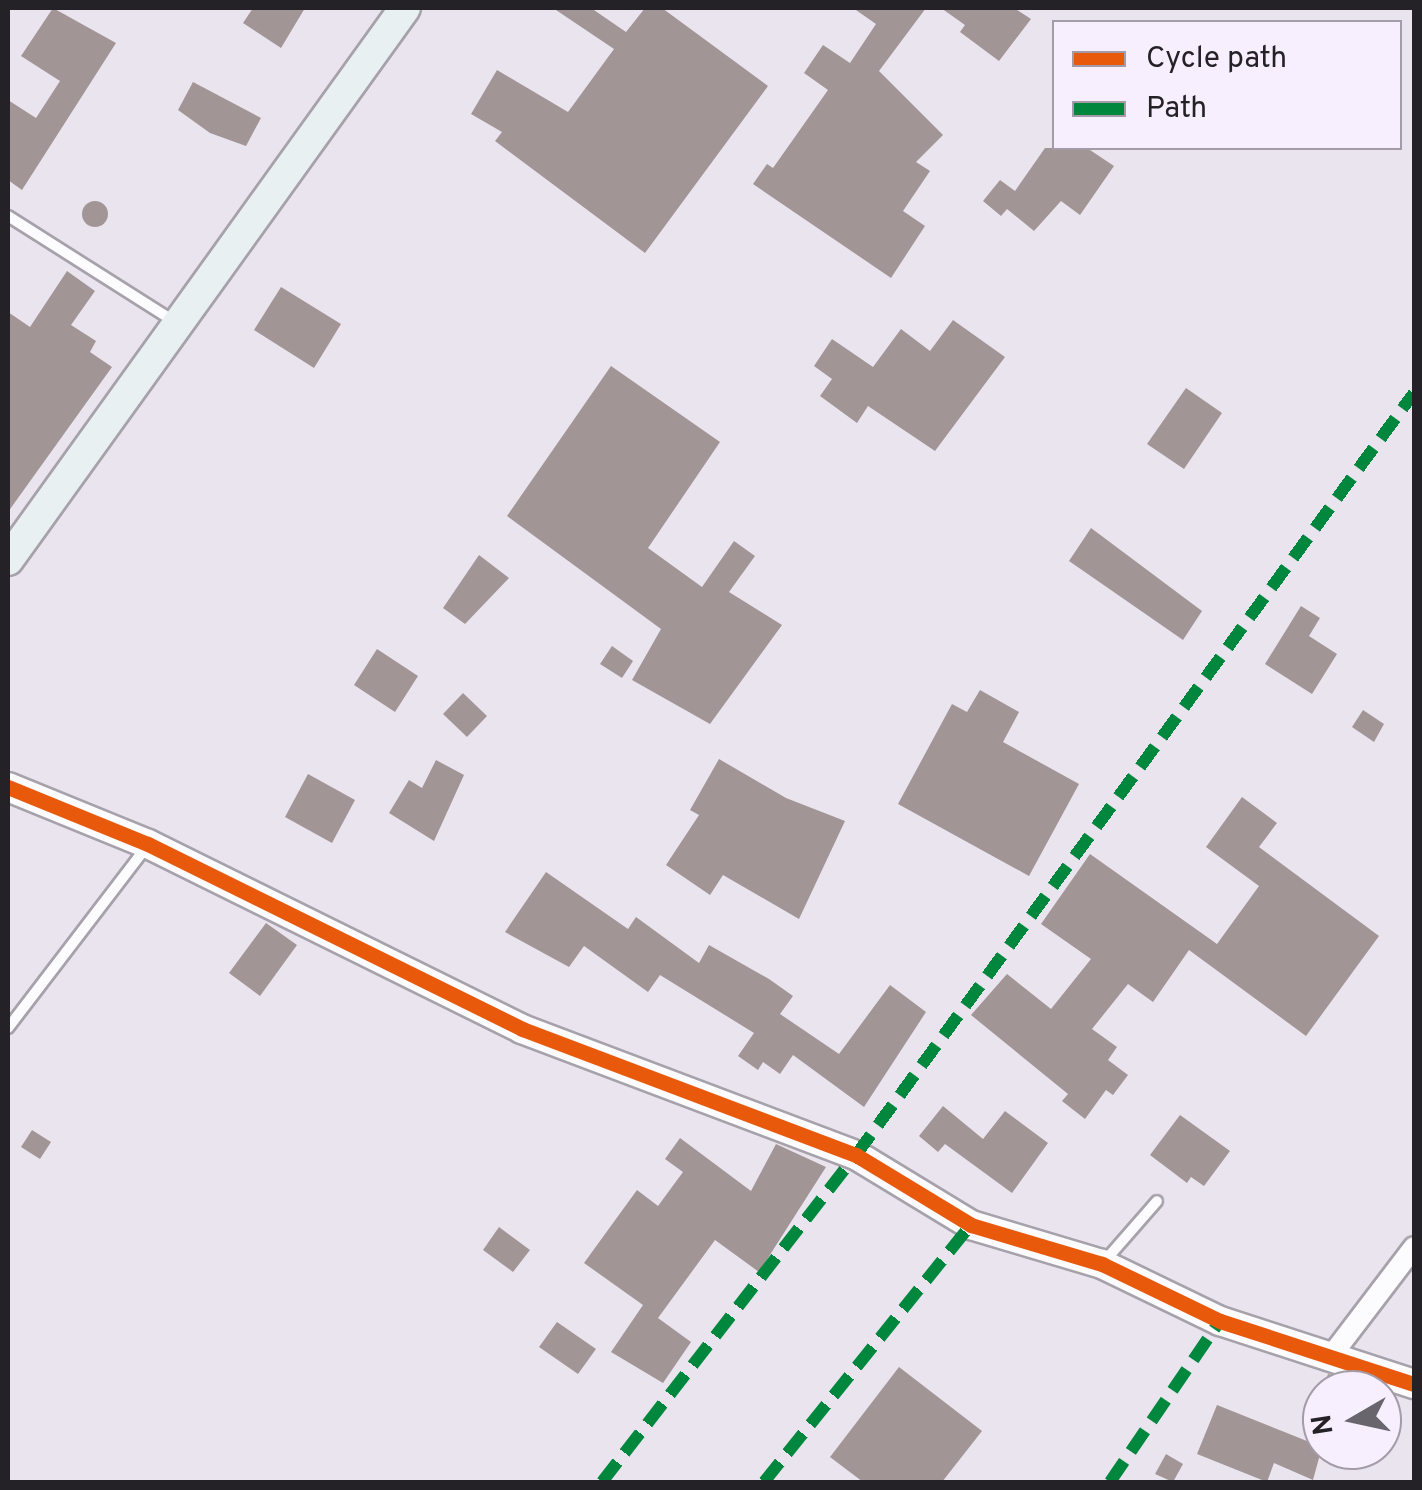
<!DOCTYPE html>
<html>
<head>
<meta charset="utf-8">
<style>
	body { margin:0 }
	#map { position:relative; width:1422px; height:1490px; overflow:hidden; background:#eae4ef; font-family:Overpass,sans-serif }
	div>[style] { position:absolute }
	.building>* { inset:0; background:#a29596 }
	.round { border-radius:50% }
	.roads { filter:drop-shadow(2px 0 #a6a1aa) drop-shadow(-2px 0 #a6a1aa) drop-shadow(0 2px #a6a1aa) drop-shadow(0 -2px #a6a1aa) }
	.service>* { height:10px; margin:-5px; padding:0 5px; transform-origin:5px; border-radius:5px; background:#fcfbfd }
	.minor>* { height:20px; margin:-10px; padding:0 10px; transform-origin:10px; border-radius:10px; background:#fcfbfd }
	.tertiary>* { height:28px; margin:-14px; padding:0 14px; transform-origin:14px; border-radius:14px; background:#fcfbfd }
	.secondary>* { height:30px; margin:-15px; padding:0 15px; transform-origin:15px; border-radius:15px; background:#e9f0f2 }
	.quiet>* { height:12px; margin-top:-6px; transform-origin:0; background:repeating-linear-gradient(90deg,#00873e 0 25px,transparent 0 37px) }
	.cycleway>* { height:15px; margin:-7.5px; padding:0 7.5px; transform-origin:7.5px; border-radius:7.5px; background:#e8590c }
	span { translate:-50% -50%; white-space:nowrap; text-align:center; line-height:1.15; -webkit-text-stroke:10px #f7eefe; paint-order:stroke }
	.frame { position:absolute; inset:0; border:10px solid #242127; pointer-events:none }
	.legend { position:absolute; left:1052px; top:20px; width:350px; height:130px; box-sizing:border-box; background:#f7eefe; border:2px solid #a39ca8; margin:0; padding:12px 18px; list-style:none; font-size:30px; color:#242127 }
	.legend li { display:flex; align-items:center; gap:20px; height:50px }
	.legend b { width:50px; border:2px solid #a39ca8 }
	.north { position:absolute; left:1302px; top:1370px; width:100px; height:100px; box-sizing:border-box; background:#f7eefe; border:2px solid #a39ca8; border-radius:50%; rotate:261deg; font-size:28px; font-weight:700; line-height:40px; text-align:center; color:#242127 }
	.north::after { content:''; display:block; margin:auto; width:35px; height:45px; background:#69656d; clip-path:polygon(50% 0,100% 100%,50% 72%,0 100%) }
</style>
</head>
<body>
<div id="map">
	<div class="building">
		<div style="clip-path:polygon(53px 8px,116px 43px,22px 190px,8px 180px,8px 100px,36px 118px,60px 81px,21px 56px)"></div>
		<div style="clip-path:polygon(253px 8px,305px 8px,281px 48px,243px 23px)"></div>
		<div style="clip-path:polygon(553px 8px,591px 8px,626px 32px,645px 8px,662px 8px,768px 86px,645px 253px,495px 141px,502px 132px,471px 114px,497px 70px,568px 112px,614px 49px)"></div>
		<div style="clip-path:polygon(853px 8px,926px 8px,879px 71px,943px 135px,916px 162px,930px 171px,903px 211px,925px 226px,891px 278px,753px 184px,767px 164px,773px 168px,828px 90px,804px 73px,823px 45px,850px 63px,876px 24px)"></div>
		<div style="clip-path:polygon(941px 8px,1014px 8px,1031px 19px,999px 61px,960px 32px,965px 25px)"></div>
		<div style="clip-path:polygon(193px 82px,261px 118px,246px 146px,210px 133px,178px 110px)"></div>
		<div style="clip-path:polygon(1045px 148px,1087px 148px,1114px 166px,1080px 215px,1061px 201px,1034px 231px,1007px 209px,1001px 216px,983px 201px,1000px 180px,1015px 191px)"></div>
		<div class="round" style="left:82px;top:201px;width:26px;height:26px"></div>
		<div style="clip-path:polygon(67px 271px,95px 291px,71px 325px,96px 341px,90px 352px,112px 367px,8px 512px,8px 312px,30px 327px)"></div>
		<div style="clip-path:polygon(281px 287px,341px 324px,314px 368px,254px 330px)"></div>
		<div style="clip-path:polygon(953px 320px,1005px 357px,935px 451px,868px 406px,857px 423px,820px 396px,832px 379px,814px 366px,832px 339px,873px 367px,901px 329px,930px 351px)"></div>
		<div style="clip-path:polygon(611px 366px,720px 442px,648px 548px,702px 587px,734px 541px,755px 556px,729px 592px,782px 625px,710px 724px,632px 680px,661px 629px,507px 516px)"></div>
		<div style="clip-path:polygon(1186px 388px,1222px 413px,1184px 469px,1147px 444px)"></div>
		<div style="clip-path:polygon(1091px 528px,1202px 611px,1183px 640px,1069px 561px)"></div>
		<div style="clip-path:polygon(479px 555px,509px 578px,465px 624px,443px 608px)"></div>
		<div style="clip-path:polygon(1301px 606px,1320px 618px,1309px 636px,1337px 654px,1312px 694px,1265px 664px)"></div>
		<div style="clip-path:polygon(612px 646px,633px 661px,622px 678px,600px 664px)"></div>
		<div style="clip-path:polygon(377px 649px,418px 676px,395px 712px,354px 685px)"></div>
		<div style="clip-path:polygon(980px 690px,1019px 712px,1003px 742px,1079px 784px,1029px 876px,898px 804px,952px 704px,967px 712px)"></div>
		<div style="clip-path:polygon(463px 693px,487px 716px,467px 737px,443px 714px)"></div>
		<div style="clip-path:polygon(1363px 710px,1384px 724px,1374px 742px,1352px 727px)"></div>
		<div style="clip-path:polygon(719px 759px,786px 798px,845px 821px,799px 919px,723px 875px,710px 895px,666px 865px,699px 815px,690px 810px)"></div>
		<div style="clip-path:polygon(436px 760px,464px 775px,434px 841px,389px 813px,409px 780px,422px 788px)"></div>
		<div style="clip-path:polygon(308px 774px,355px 800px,332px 843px,285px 817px)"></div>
		<div style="clip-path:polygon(1242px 797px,1277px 823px,1259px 847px,1379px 936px,1306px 1036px,1189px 950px,1153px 1002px,1128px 984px,1092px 1029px,1117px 1047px,1108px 1060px,1128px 1075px,1113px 1095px,1106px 1090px,1085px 1119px,1062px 1101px,1068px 1094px,971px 1015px,1007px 974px,1051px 1009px,1091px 959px,1041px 924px,1090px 854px,1217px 944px,1259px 886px,1206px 847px)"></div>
		<div style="clip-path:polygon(546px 872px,628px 929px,636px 917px,699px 963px,709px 945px,769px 979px,793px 996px,780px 1014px,839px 1054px,890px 985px,926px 1012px,864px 1107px,793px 1055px,780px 1074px,763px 1062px,758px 1070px,738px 1056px,754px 1033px,660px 975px,648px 992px,584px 946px,569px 967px,505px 932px)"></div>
		<div style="clip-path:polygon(266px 923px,297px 945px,260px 996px,229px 973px)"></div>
		<div style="clip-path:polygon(943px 1106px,983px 1139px,1005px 1111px,1048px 1143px,1012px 1193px,945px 1144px,938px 1152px,919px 1136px)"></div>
		<div style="clip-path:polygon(1180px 1115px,1230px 1151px,1204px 1186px,1191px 1177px,1187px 1183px,1150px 1155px)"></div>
		<div style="clip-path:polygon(32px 1130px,51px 1142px,40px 1159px,21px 1147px)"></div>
		<div style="clip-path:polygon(680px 1138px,751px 1191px,776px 1144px,826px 1167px,759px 1272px,715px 1240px,658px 1318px,691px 1342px,663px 1383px,611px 1352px,643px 1305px,584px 1263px,637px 1190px,658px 1206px,683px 1172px,665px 1159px)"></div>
		<div style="clip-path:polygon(499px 1227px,530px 1250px,513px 1272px,483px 1250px)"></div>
		<div style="clip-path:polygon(557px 1322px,596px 1349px,578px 1374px,539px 1347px)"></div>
		<div style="clip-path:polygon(899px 1367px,982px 1431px,942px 1482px,863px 1482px,830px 1457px)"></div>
		<div style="clip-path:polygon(1328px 1374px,1376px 1390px,1323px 1390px)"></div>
		<div style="clip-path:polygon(1217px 1405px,1322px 1447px,1313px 1480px,1274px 1463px,1267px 1482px,1197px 1454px)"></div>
		<div style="clip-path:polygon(1166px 1454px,1183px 1464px,1173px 1482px,1155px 1474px)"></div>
	</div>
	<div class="roads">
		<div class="service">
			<div style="left:8px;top:216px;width:198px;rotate:32.4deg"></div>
			<div style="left:8px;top:1028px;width:230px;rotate:-52.6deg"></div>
			<div style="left:1103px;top:1263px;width:82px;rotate:-48.9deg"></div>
		</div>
		<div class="minor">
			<div style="left:1328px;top:1360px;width:142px;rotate:-52.7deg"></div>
		</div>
		<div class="tertiary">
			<div style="left:8px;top:787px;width:151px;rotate:22.2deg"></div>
			<div style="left:148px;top:844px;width:417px;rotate:26.3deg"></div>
			<div style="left:522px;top:1029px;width:357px;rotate:20.7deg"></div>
			<div style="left:856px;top:1155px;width:135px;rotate:31.3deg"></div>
			<div style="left:971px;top:1225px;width:137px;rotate:16.6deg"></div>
			<div style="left:1102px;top:1264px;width:131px;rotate:25.8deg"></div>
			<div style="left:1220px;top:1321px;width:204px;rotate:18deg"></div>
		</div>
		<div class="secondary">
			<div style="left:8px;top:560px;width:680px;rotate:-54.28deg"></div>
		</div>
	</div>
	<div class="quiet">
		<div style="left:602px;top:1482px;width:414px;rotate:-52.2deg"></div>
		<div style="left:856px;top:1155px;width:944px;rotate:-53.79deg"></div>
		<div style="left:764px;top:1482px;width:330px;rotate:-51.2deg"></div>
		<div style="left:1110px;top:1482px;width:195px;rotate:-55.7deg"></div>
	</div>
	<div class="cycleway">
		<div style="left:8px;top:787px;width:151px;rotate:22.2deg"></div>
		<div style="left:148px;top:844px;width:417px;rotate:26.3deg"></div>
		<div style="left:522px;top:1029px;width:357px;rotate:20.7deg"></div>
		<div style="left:856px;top:1155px;width:135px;rotate:31.3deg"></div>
		<div style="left:971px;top:1225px;width:137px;rotate:16.6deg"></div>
		<div style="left:1102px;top:1264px;width:131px;rotate:25.8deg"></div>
		<div style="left:1220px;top:1321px;width:204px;rotate:18deg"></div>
	</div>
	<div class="frame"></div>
	<ul class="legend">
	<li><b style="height:12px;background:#e8590c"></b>Cycle path</li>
	<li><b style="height:12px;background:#00873e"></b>Path</li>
	</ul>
	<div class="north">N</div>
</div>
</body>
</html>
